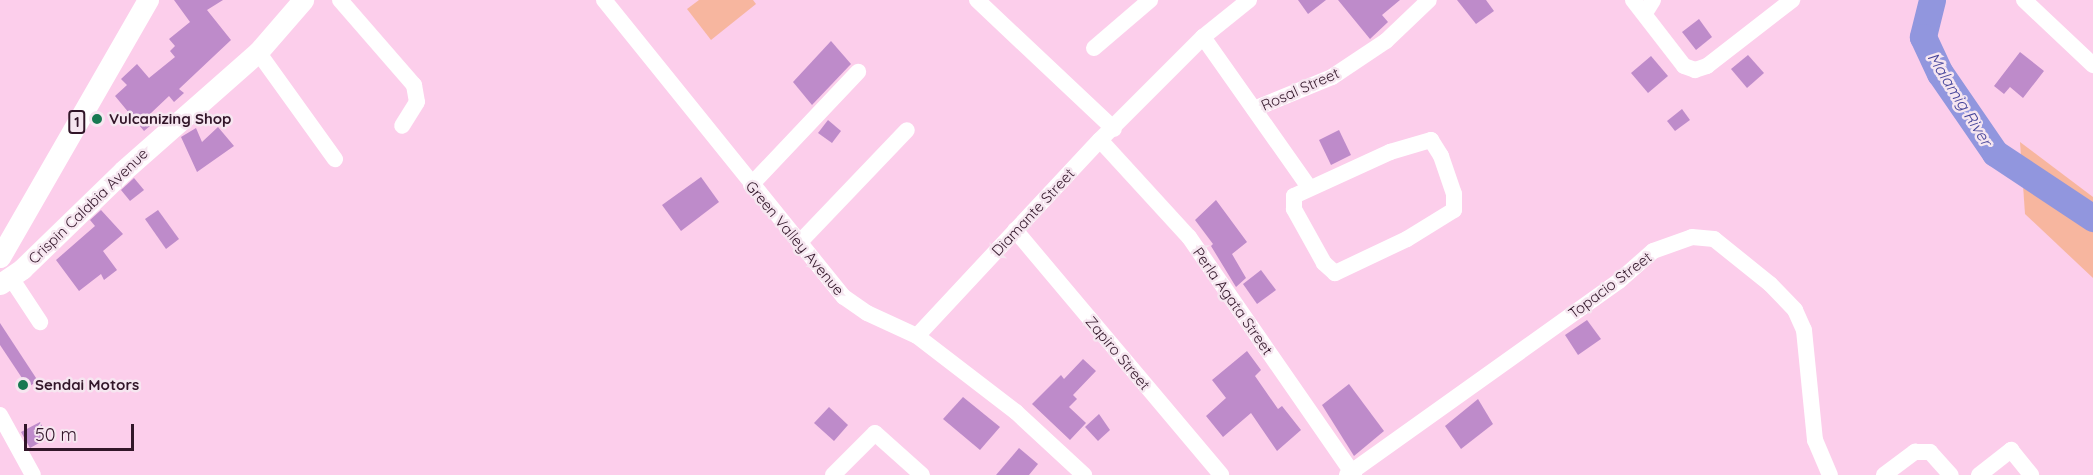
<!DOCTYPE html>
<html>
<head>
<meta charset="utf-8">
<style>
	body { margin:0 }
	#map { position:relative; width:2093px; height:475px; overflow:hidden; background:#fcceeb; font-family:Quicksand,sans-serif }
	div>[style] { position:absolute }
	.green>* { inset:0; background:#f7b69f }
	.river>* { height:27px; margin:-13.5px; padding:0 13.5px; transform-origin:13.5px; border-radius:13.5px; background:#9196de }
	.building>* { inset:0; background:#be8bca }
	.minor>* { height:16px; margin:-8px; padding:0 8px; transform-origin:8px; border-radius:8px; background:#fff }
	.major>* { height:21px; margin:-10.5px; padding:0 10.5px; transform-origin:10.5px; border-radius:10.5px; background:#fff }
	.dots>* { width:16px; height:16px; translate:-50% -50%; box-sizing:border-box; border:3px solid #f6e6f0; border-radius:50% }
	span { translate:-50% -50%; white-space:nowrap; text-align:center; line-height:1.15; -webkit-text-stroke:5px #f6e6f0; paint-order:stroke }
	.shield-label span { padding:2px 4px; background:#f6e6f0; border:2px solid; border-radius:4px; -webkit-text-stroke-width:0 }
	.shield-label { font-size:14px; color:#321629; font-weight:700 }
	.street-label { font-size:15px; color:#321629 }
	.poi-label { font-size:15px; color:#321629; font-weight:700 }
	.left { translate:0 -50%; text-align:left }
	.water-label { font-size:16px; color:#47459a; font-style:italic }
	.scale { position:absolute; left:24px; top:424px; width:110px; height:27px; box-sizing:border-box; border:3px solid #321629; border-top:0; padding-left:8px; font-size:18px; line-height:21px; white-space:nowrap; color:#321629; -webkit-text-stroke:4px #f6e6f0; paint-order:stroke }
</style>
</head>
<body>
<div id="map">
	<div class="green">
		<div style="clip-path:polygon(699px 0,753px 0,756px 4px,711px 40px,687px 9px)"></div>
		<div style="clip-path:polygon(2020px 142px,2093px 197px,2093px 278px,2025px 214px)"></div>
	</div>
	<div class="river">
		<div style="left:1932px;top:0;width:38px;rotate:104deg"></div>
		<div style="left:1923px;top:37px;width:40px;rotate:65deg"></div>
		<div style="left:1940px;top:73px;width:97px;rotate:55.5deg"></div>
		<div style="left:1995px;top:153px;width:118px;rotate:33.6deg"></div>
	</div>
	<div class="building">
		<div style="clip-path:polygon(174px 0,223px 0,207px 10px,231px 40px,179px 89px,184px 93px,174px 102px,169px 96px,150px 114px,156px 121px,144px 131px,115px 96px,127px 85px,121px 79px,137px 64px,149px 78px,175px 57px,170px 51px,175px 46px,169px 39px,190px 22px)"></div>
		<div style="clip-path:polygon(1298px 0,1326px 0,1308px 14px)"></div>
		<div style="clip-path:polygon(1338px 0,1400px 0,1382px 15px,1388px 22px,1370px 39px)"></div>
		<div style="clip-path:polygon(1457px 0,1486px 0,1494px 11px,1476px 24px)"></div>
		<div style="clip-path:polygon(1699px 19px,1712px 37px,1696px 50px,1682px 32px)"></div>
		<div style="clip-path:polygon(831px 41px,851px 64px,812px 105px,793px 82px)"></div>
		<div style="clip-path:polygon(2020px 52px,2044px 71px,2023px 98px,2010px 87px,2004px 94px,1994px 86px)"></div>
		<div style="clip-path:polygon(1748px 55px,1764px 73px,1747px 88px,1731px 69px)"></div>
		<div style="clip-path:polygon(1651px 56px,1668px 76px,1648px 93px,1631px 73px)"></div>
		<div style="clip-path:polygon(1682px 109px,1690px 120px,1675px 131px,1667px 121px)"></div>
		<div style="clip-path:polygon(828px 120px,841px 131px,832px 143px,818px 133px)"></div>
		<div style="clip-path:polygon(218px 127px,234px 146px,197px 172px,181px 137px,196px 128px,202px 142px)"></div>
		<div style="clip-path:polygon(1339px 130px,1351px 155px,1331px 165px,1319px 140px)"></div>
		<div style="clip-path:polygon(701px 177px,719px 202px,681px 231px,662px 205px)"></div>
		<div style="clip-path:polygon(134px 178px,144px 190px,130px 201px,121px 190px)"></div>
		<div style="clip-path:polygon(1216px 200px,1247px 242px,1232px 254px,1246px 278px,1236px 287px,1211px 246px,1213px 244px,1195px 220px)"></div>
		<div style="clip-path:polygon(101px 210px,123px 234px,103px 251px,117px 270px,104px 280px,101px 274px,79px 291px,56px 260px,95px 226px,90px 220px)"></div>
		<div style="clip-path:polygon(158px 210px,179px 239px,166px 249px,145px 219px)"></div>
		<div style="clip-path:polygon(1261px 270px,1276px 290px,1257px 304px,1243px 284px)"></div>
		<div style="clip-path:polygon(1587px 320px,1601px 339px,1578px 355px,1565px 335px)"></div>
		<div style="clip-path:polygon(0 323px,38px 381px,28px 387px,0 345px)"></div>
		<div style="clip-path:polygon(1247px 351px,1261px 370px,1255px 376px,1278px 409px,1282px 406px,1301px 430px,1277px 451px,1251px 413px,1223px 437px,1206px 416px,1226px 398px,1212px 380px)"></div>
		<div style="clip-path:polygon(1083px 359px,1096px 371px,1073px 395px,1077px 399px,1069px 407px,1086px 423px,1070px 440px,1032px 404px,1061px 375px,1064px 379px)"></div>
		<div style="clip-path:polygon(1349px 384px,1384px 431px,1354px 456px,1322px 405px)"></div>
		<div style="clip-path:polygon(963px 397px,1000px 427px,980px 450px,943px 419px)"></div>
		<div style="clip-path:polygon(1478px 399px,1493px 424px,1461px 449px,1445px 426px)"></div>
		<div style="clip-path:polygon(829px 407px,848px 425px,834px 441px,814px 423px)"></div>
		<div style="clip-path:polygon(1099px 414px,1110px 430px,1098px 441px,1085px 427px)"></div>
		<div style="clip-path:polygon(40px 422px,48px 438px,30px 448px,21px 432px)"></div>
		<div style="clip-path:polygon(1019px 448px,1038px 464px,1029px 475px,996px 475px)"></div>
	</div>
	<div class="minor">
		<div style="left:340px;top:0;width:113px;rotate:49deg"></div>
		<div style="left:414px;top:85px;width:17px;rotate:80deg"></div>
		<div style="left:417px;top:102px;width:28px;rotate:122deg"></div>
		<div style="left:604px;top:0;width:382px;rotate:51.1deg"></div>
		<div style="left:844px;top:297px;width:28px;rotate:35deg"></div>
		<div style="left:867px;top:313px;width:55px;rotate:24.7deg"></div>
		<div style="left:917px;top:336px;width:125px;rotate:37.5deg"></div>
		<div style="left:1016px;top:412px;width:93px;rotate:42.8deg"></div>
		<div style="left:977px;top:0;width:188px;rotate:43.3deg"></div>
		<div style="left:1633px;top:0;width:83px;rotate:52.3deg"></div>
		<div style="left:1684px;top:66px;width:12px;rotate:20deg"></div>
		<div style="left:1695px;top:70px;width:13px;rotate:-18deg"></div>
		<div style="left:1707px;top:66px;width:108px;rotate:-37.8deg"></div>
		<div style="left:2024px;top:0;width:95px;rotate:43.3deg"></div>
		<div style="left:1645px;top:13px;width:15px;rotate:-58deg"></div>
		<div style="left:1203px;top:37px;width:184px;rotate:54.8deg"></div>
		<div style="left:1094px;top:48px;width:74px;rotate:-40.6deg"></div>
		<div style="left:258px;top:52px;width:132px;rotate:54.3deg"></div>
		<div style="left:1254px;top:109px;width:84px;rotate:-22.3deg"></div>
		<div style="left:1332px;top:77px;width:65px;rotate:-33.7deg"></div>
		<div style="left:1386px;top:41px;width:59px;rotate:-43.6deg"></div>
		<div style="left:1100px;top:140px;width:132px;rotate:47.5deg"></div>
		<div style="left:1189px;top:237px;width:290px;rotate:55.3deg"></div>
		<div style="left:1431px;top:140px;width:19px;rotate:58deg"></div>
		<div style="left:1441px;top:156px;width:40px;rotate:71.1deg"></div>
		<div style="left:1454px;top:194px;width:16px;rotate:90deg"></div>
		<div style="left:1454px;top:210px;width:55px;rotate:148.3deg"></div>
		<div style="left:1407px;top:239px;width:80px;rotate:154.7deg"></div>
		<div style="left:1335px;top:273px;width:15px;rotate:-138deg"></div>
		<div style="left:1324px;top:263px;width:62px;rotate:-119.1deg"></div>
		<div style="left:1294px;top:209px;width:13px;rotate:-90deg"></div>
		<div style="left:1294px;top:196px;width:106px;rotate:-24.6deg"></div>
		<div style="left:1390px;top:152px;width:43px;rotate:-16.3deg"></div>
		<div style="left:751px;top:185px;width:156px;rotate:-46.6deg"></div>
		<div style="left:1015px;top:230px;width:320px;rotate:49.9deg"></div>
		<div style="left:799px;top:243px;width:156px;rotate:-46.3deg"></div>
		<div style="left:11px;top:278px;width:53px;rotate:56.6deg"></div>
		<div style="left:917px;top:336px;width:268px;rotate:-47deg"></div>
		<div style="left:1100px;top:140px;width:146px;rotate:-45deg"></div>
		<div style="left:1203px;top:37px;width:59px;rotate:-38.8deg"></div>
		<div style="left:0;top:415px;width:68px;rotate:61.2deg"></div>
		<div style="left:833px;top:475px;width:59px;rotate:-45deg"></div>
		<div style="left:875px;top:433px;width:63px;rotate:41.8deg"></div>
		<div style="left:1347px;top:475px;width:334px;rotate:-35.5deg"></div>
		<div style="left:1619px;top:281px;width:45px;rotate:-41.4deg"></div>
		<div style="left:1653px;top:251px;width:41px;rotate:-19.7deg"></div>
		<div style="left:1692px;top:237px;width:22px;rotate:5deg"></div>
		<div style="left:1714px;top:239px;width:72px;rotate:38.8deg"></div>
		<div style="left:1770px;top:284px;width:36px;rotate:46deg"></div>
		<div style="left:1795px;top:310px;width:22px;rotate:66deg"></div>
		<div style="left:1804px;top:330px;width:111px;rotate:84.3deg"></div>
		<div style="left:1815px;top:440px;width:38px;rotate:67deg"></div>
		<div style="left:1884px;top:475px;width:39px;rotate:-37deg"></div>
		<div style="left:1915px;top:452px;width:15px"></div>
		<div style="left:1930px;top:452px;width:31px;rotate:48deg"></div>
		<div style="left:1979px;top:475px;width:41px;rotate:-38deg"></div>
		<div style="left:2011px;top:450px;width:32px;rotate:51deg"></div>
	</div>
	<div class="major">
		<div style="left:0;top:257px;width:297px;rotate:-60.1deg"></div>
		<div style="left:0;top:284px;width:27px;rotate:-34deg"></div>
		<div style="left:22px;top:269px;width:141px;rotate:-44.1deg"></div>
		<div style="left:123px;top:171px;width:180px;rotate:-41.4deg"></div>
		<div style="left:258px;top:52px;width:69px;rotate:-49.1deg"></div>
	</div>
	<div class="dots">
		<div style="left:97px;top:119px;background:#177951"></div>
		<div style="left:23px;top:385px;background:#177951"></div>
	</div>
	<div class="shield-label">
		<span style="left:77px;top:122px">1</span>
	</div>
	<div class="street-label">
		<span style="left:1300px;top:89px;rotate:-24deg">Rosal Street</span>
		<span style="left:88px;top:206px;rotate:-44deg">Crispin Calabia Avenue</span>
		<span style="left:1033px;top:212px;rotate:-47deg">Diamante Street</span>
		<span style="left:795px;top:238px;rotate:50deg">Green Valley Avenue</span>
		<span style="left:1610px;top:285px;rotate:-37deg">Topacio Street</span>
		<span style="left:1233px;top:301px;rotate:55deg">Perla Agata Street</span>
		<span style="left:1118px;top:353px;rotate:50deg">Zapiro Street</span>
	</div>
	<div class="poi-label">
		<span class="left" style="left:109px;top:119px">Vulcanizing Shop</span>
		<span class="left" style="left:35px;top:385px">Sendai Motors</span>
	</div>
	<div class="water-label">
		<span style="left:1960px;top:99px;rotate:58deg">Malamig River</span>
	</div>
	<div class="scale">50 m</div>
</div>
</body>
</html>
